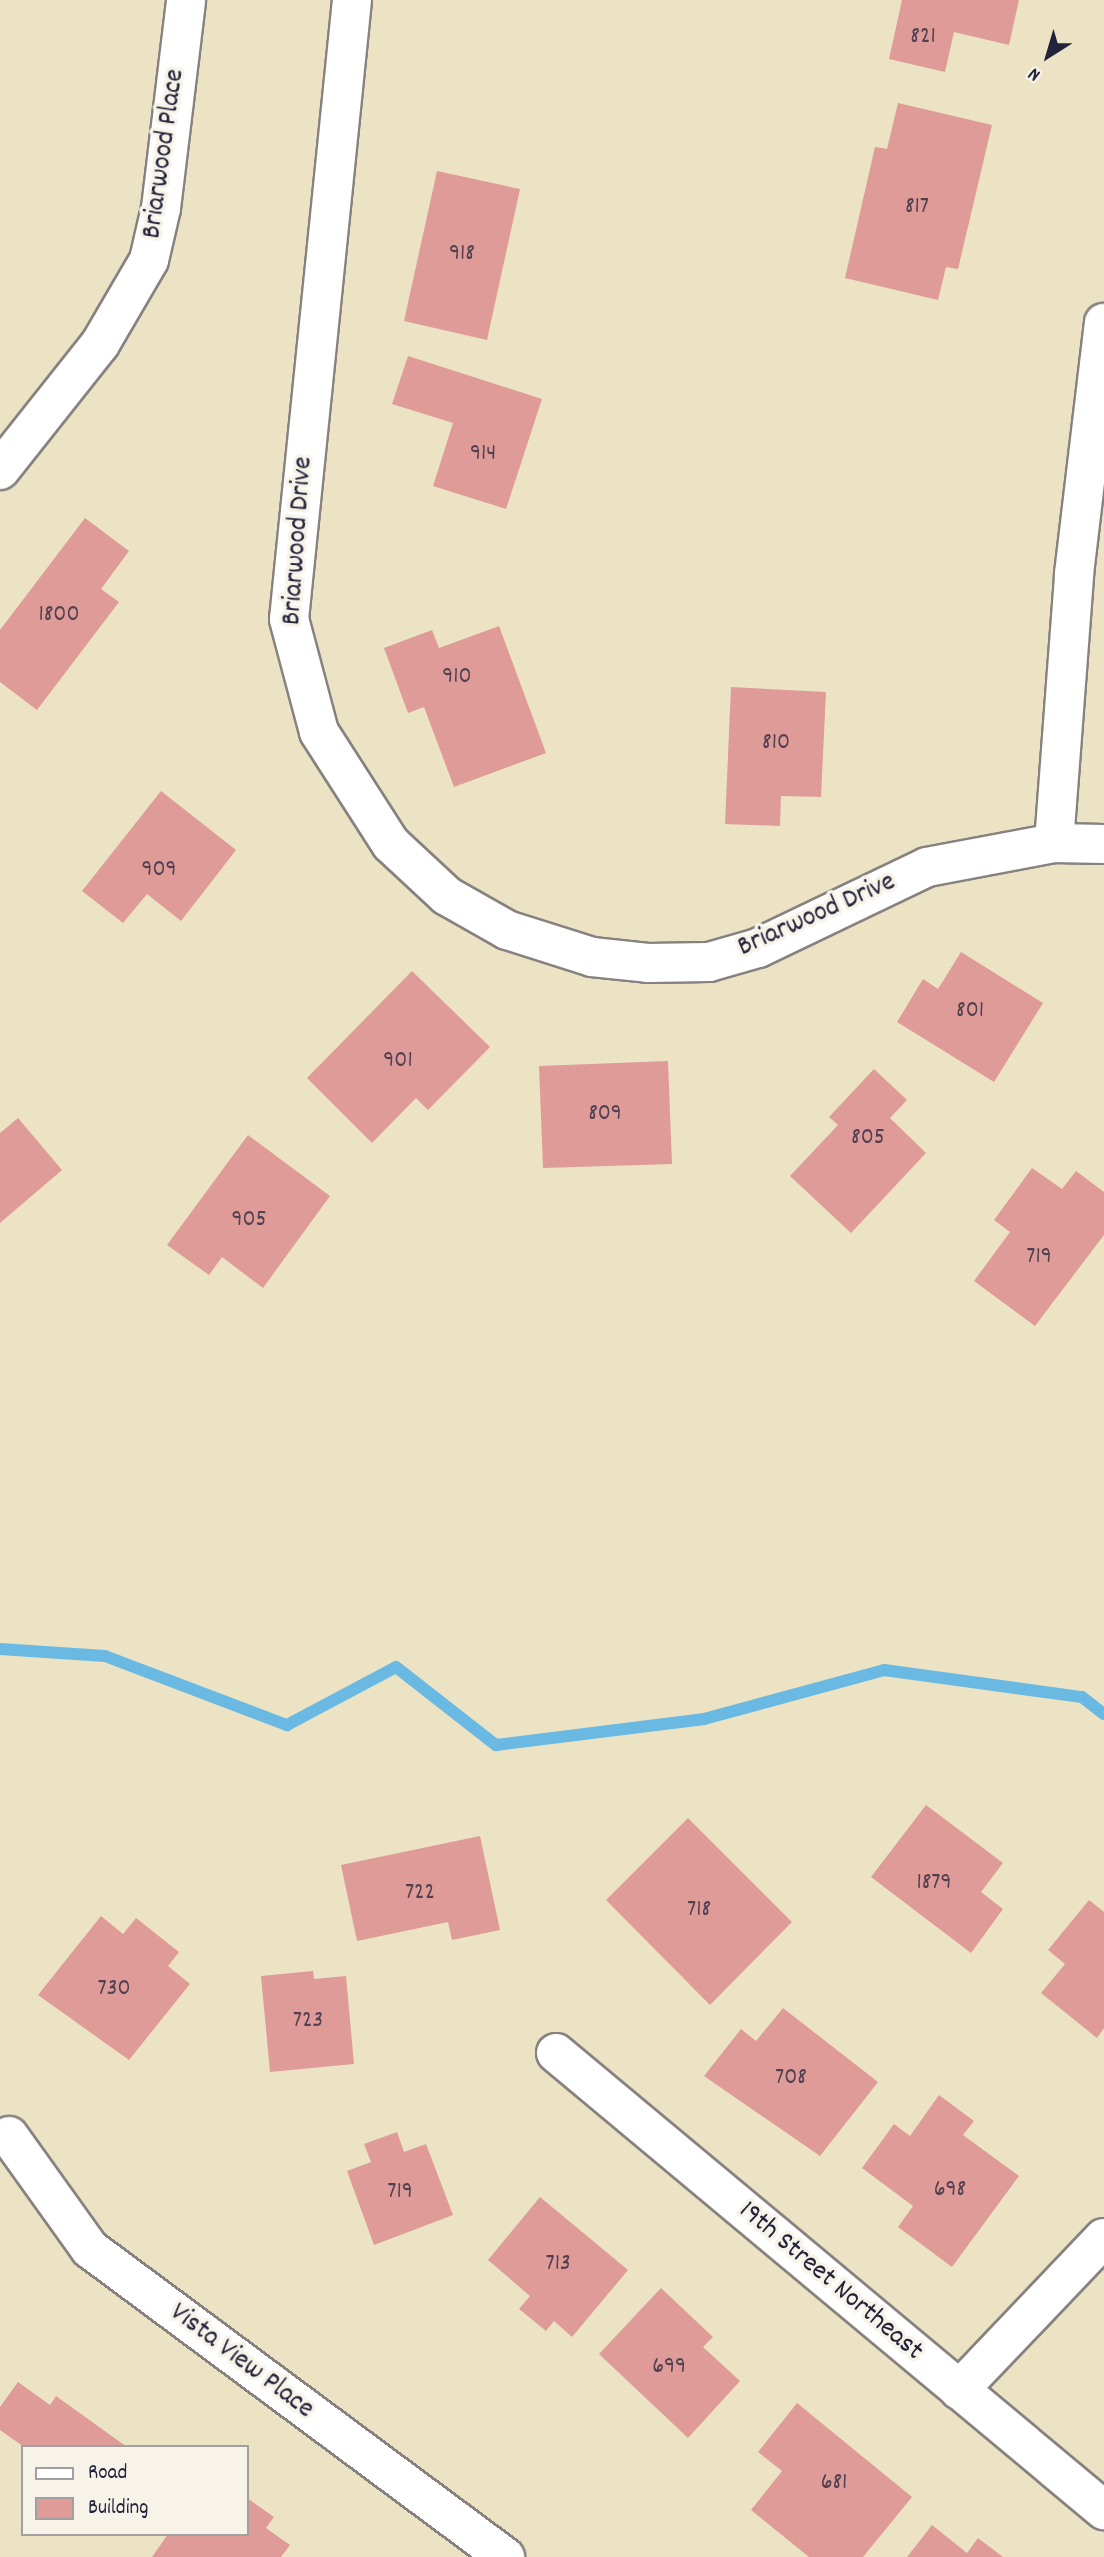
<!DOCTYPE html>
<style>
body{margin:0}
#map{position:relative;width:1104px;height:2557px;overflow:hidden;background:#ece3c5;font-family:Dekko,sans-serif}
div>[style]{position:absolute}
.stream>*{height:12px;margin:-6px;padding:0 6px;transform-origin:6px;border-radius:6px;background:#69b9e3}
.building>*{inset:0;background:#df9b97}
.roads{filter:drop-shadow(2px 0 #878280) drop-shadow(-2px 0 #878280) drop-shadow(0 2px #878280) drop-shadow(0 -2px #878280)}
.minor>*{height:38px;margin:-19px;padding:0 19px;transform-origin:19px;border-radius:19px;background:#fff}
span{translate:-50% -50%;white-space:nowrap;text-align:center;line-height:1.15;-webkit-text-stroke:7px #f7f3e8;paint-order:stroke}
.number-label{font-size:24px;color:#514052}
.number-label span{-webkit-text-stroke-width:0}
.street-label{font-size:28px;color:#22223b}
.legend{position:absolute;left:21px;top:2445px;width:228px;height:91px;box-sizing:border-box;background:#f7f3e8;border:2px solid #a29fa3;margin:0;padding:9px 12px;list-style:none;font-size:21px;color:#22223b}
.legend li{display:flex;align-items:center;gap:14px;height:35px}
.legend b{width:35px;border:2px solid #a29fa3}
.north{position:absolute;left:1013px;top:21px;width:70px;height:70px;-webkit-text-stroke:5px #f7f3e8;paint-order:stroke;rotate:217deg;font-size:19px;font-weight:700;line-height:28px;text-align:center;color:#22223b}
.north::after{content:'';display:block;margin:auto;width:24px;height:32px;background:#22223b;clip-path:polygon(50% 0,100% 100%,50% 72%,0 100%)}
</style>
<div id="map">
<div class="stream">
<div style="left:0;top:1649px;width:105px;rotate:3.8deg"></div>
<div style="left:105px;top:1656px;width:195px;rotate:20.8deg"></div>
<div style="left:287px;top:1725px;width:123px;rotate:-28deg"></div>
<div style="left:396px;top:1667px;width:127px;rotate:38deg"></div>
<div style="left:496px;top:1745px;width:210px;rotate:-7.1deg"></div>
<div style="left:704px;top:1719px;width:187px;rotate:-15.2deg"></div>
<div style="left:884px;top:1670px;width:200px;rotate:7.8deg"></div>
<div style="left:1082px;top:1697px;width:28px;rotate:38deg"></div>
</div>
<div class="building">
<div style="clip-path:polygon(902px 0,1019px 0,1009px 45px,954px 32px,945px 72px,889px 59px)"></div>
<div style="clip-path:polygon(898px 103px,992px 125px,958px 269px,946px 267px,938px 300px,845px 278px,875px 147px,887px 149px)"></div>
<div style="clip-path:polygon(437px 171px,520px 189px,487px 340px,404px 321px)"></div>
<div style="clip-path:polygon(408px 356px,542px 399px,506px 509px,433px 486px,453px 423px,392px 404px)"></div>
<div style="clip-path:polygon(85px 518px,129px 551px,101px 589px,119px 602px,37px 710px,0 682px,0 630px)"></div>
<div style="clip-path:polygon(499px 626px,546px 753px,454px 787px,424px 707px,408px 713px,384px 648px,432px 630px,439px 648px)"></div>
<div style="clip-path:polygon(731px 687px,826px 692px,821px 797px,781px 796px,780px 826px,725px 824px)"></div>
<div style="clip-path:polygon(161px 791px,236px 850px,181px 921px,147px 894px,123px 923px,82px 891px)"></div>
<div style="clip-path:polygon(961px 952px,1043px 1003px,994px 1082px,897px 1022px,923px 979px,938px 989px)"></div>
<div style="clip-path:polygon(412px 971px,490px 1047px,428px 1110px,416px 1098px,372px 1143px,307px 1078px)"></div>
<div style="clip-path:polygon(668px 1061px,672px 1164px,543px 1168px,539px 1066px)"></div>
<div style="clip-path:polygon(874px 1069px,907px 1100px,890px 1118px,926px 1153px,851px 1233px,790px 1176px,838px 1125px,829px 1117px)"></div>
<div style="clip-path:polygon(18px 1118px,62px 1170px,0 1223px,0 1133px)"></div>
<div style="clip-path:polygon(248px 1135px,330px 1196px,263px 1288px,222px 1257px,209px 1275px,167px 1245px)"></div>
<div style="clip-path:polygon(1032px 1168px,1062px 1189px,1076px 1171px,1104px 1192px,1104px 1235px,1035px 1326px,974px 1281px,1010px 1232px,994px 1220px)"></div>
<div style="clip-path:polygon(926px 1805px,1003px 1863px,981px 1892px,1003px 1909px,971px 1953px,871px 1877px)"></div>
<div style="clip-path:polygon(688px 1818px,792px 1922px,710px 2005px,606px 1900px)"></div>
<div style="clip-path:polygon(480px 1836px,500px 1930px,452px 1940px,448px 1922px,357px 1941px,341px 1865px)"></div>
<div style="clip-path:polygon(1089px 1900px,1104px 1912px,1104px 2028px,1097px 2038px,1041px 1993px,1065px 1964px,1048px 1950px)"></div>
<div style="clip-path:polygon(101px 1916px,123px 1934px,136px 1918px,179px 1952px,168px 1966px,190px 1984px,129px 2060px,38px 1995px)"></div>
<div style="clip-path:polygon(313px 1971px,314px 1979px,346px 1976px,354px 2064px,270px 2072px,261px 1976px)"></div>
<div style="clip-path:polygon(783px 2008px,878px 2082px,820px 2156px,704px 2076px,741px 2029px,756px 2041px)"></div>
<div style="clip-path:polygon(939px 2095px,974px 2121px,963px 2135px,1019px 2176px,952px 2267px,898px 2227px,913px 2206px,862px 2168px,894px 2124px,910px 2136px)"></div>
<div style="clip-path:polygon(397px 2132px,404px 2152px,426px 2144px,453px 2215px,374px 2245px,347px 2171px,371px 2162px,364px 2144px)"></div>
<div style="clip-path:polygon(540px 2197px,628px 2270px,572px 2337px,554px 2321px,546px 2331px,519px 2309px,530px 2296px,488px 2260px)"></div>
<div style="clip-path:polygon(661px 2288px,713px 2337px,703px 2347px,740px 2381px,688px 2438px,599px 2354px)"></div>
<div style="clip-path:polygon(18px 2382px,50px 2405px,56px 2396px,127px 2447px,24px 2447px,0 2430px,0 2407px)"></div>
<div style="clip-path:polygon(797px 2403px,912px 2497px,863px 2557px,809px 2557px,751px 2510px,782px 2471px,758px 2452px)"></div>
<div style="clip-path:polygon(247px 2498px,274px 2517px,266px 2528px,290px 2545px,281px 2557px,152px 2557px,168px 2534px,247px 2534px)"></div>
<div style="clip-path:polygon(932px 2525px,967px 2553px,978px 2538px,1003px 2557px,907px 2557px)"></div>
</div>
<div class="roads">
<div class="minor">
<div style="left:352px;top:0;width:622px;rotate:95.81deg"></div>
<div style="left:289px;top:619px;width:117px;rotate:75.1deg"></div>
<div style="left:319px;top:732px;width:133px;rotate:57.3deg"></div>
<div style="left:391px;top:844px;width:76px;rotate:42.9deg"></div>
<div style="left:447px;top:896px;width:69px;rotate:29.5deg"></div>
<div style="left:507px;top:930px;width:89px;rotate:17.6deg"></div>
<div style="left:592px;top:957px;width:56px;rotate:6.1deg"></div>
<div style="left:648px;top:963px;width:61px;rotate:-0.9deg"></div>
<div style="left:709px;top:962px;width:51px;rotate:-15.9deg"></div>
<div style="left:758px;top:948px;width:187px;rotate:-25.6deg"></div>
<div style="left:927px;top:867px;width:129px;rotate:-10.7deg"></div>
<div style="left:1054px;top:843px;width:50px;rotate:1.1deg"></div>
<div style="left:0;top:470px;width:161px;rotate:-51.6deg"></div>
<div style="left:100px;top:344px;width:97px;rotate:-59.7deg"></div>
<div style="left:149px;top:260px;width:53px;rotate:-77deg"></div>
<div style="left:161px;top:208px;width:209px;rotate:-83.1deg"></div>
<div style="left:1054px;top:843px;width:270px;rotate:-85.7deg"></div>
<div style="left:1074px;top:574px;width:253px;rotate:-83.2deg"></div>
<div style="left:556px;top:2053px;width:714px;rotate:39.83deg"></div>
<div style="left:9px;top:2136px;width:139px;rotate:54.4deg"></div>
<div style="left:90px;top:2249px;width:517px;rotate:36.58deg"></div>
<div style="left:959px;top:2390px;width:210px;rotate:-46.4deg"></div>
</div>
</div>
<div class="number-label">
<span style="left:923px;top:38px">821</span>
<span style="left:917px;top:208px">817</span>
<span style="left:462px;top:255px">918</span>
<span style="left:483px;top:455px">914</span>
<span style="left:59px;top:616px">1800</span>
<span style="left:457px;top:678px">910</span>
<span style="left:776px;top:744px">810</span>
<span style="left:159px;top:871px">909</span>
<span style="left:970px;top:1012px">801</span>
<span style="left:398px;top:1062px">901</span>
<span style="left:605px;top:1115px">809</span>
<span style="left:868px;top:1139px">805</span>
<span style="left:249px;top:1221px">905</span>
<span style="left:1039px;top:1258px">719</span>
<span style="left:934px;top:1884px">1879</span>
<span style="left:420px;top:1894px">722</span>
<span style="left:699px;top:1911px">718</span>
<span style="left:114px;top:1990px">730</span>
<span style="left:308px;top:2022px">723</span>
<span style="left:791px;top:2079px">708</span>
<span style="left:950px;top:2191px">698</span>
<span style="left:400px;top:2193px">719</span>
<span style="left:558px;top:2265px">713</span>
<span style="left:669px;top:2368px">699</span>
<span style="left:834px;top:2484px">681</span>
</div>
<div class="street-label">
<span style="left:165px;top:154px;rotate:-82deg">Briarwood Place</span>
<span style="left:299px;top:541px;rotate:-86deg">Briarwood Drive</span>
<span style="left:817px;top:916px;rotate:-24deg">Briarwood Drive</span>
<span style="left:830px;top:2282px;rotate:40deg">19th Street Northeast</span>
<span style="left:241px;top:2362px;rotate:37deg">Vista View Place</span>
</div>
<ul class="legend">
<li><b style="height:9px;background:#fff"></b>Road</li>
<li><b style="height:19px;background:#df9b97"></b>Building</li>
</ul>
<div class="north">N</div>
</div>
